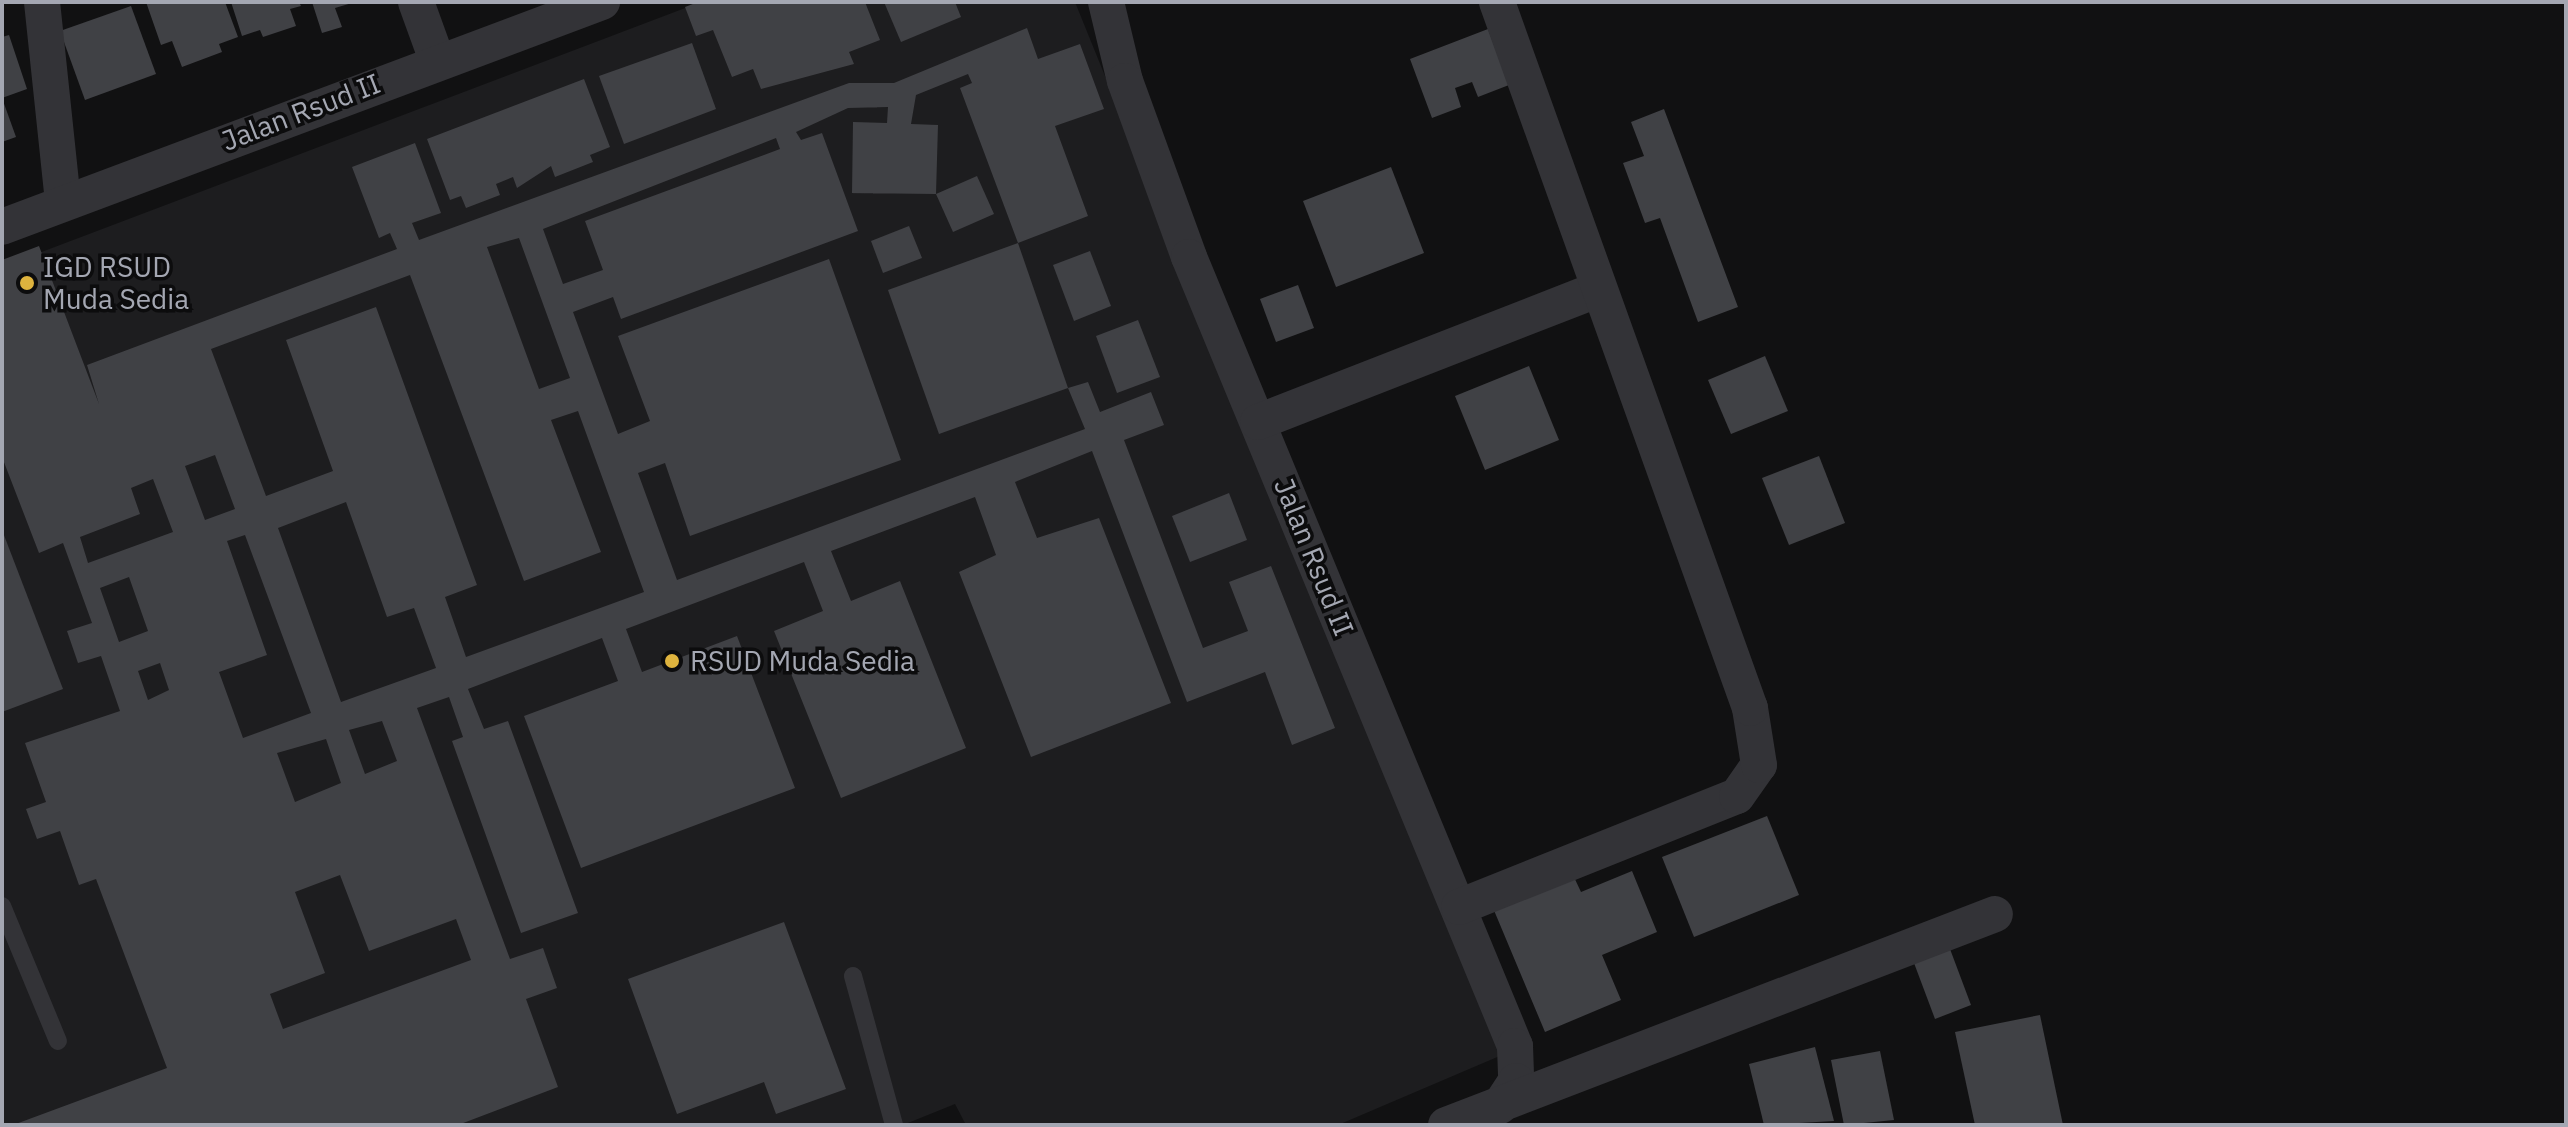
<!DOCTYPE html>
<style>
body{margin:0}
#map{position:relative;width:2568px;height:1127px;overflow:hidden;background:#111112;font-family:"IBM Plex Sans",sans-serif}
div>[style]{position:absolute}
.built>*{inset:0;background:#1d1d1f}
.building>*{inset:0;background:#404145}
.service>*{height:18px;margin:-9px;padding:0 9px;transform-origin:9px;border-radius:9px;background:#333337}
.minor>*{height:36px;margin:-18px;padding:0 18px;transform-origin:18px;border-radius:18px;background:#333337}
.dots>*{width:22px;height:22px;translate:-50% -50%;box-sizing:border-box;border:4px solid #0c0c0d;border-radius:50%}
span{translate:-50% -50%;white-space:nowrap;text-align:center;line-height:1.15;-webkit-text-stroke:7px #0c0c0d;paint-order:stroke}
.street-label{font-size:28px;color:#a4a7b2}
.poi-label{font-size:28px;color:#a4a7b2}
.left{translate:0 -50%;text-align:left}
.frame{position:absolute;inset:0;border:4px solid #a4a7b2;pointer-events:none}
</style>
<div id="map">
<div class="built">
<div style="clip-path:polygon(701px 2px,1075px 2px,1502px 1055px,1338px 1125px,966px 1125px,955px 1104px,903px 1125px,2px 1125px,2px 267px)"></div>
</div>
<div class="building">
<div style="clip-path:polygon(146px 2px,225px 2px,238px 37px,219px 44px,222px 52px,182px 67px,172px 41px,161px 45px)"></div>
<div style="clip-path:polygon(231px 2px,299px 2px,301px 6px,290px 9px,296px 26px,263px 37px,260px 30px,242px 36px)"></div>
<div style="clip-path:polygon(312px 2px,352px 2px,352px 3px,335px 8px,342px 27px,322px 33px)"></div>
<div style="clip-path:polygon(698px 2px,865px 2px,880px 40px,849px 52px,854px 64px,761px 89px,753px 69px,732px 77px,713px 30px,696px 36px,685px 7px)"></div>
<div style="clip-path:polygon(884px 2px,955px 2px,961px 17px,901px 42px)"></div>
<div style="clip-path:polygon(131px 6px,156px 74px,85px 100px,60px 31px)"></div>
<div style="clip-path:polygon(evenodd,1027px 28px,1038px 59px,1080px 44px,1104px 109px,1055px 126px,1088px 216px,1018px 243px,960px 88px,972px 83px,968px 74px,916px 95px,911px 124px,938px 125px,936px 194px,852px 193px,853px 122px,887px 123px,888px 107px,848px 108px,796px 132px,801px 140px,822px 133px,858px 231px,621px 319px,613px 297px,573px 312px,618px 434px,650px 421px,618px 336px,829px 259px,901px 460px,690px 536px,665px 463px,638px 473px,677px 580px,1085px 429px,1068px 388px,1088px 382px,1100px 412px,1151px 392px,1164px 425px,1124px 440px,1203px 648px,1248px 631px,1229px 582px,1271px 566px,1335px 728px,1292px 745px,1265px 672px,1187px 702px,1092px 451px,1015px 482px,1037px 538px,1099px 518px,1171px 703px,1031px 757px,959px 572px,996px 555px,975px 497px,831px 551px,851px 601px,900px 581px,966px 748px,841px 798px,774px 631px,823px 611px,804px 562px,626px 629px,642px 672px,737px 636px,795px 788px,581px 868px,524px 716px,618px 681px,602px 638px,468px 689px,484px 729px,508px 721px,578px 913px,521px 933px,452px 741px,463px 737px,449px 697px,417px 708px,510px 959px,543px 948px,557px 988px,526px 999px,558px 1087px,458px 1125px,13px 1125px,167px 1068px,96px 879px,79px 885px,60px 831px,37px 839px,26px 809px,46px 802px,25px 743px,120px 711px,101px 656px,78px 663px,67px 631px,92px 623px,63px 543px,39px 553px,2px 457px,2px 260px,39px 246px,99px 404px,87px 365px,397px 249px,390px 233px,379px 238px,352px 167px,415px 143px,441px 213px,412px 223px,419px 240px,849px 83px,894px 83px,1027px 28px,776px 138px,780px 149px,585px 221px,603px 270px,563px 284px,543px 229px,776px 138px,1027px 28px,519px 238px,570px 378px,539px 389px,487px 247px,519px 238px,1027px 28px,410px 275px,524px 581px,601px 552px,551px 420px,578px 411px,644px 592px,466px 657px,445px 597px,477px 585px,376px 307px,286px 340px,333px 471px,266px 496px,211px 349px,410px 275px,1027px 28px,215px 455px,235px 509px,205px 520px,185px 466px,215px 455px,1027px 28px,153px 479px,173px 532px,88px 563px,80px 537px,140px 514px,131px 488px,153px 479px,1027px 28px,346px 502px,387px 617px,414px 608px,436px 668px,341px 702px,278px 528px,346px 502px,1027px 28px,245px 535px,311px 713px,243px 738px,219px 672px,267px 655px,227px 541px,245px 535px,1027px 28px,129px 577px,148px 631px,119px 642px,100px 588px,129px 577px,1027px 28px,160px 663px,169px 690px,148px 700px,138px 671px,160px 663px,1027px 28px,382px 721px,397px 761px,365px 774px,349px 730px,382px 721px,1027px 28px,326px 739px,341px 783px,295px 802px,277px 753px,326px 739px,1027px 28px,340px 875px,369px 951px,456px 919px,471px 960px,283px 1029px,270px 994px,325px 973px,295px 892px,340px 875px)"></div>
<div style="clip-path:polygon(1488px 29px,1509px 85px,1478px 97px,1472px 82px,1455px 88px,1461px 107px,1432px 118px,1410px 59px)"></div>
<div style="clip-path:polygon(9px 35px,27px 89px,2px 98px,2px 37px)"></div>
<div style="clip-path:polygon(692px 43px,716px 109px,624px 144px,599px 76px)"></div>
<div style="clip-path:polygon(584px 79px,610px 147px,590px 155px,593px 162px,555px 177px,551px 166px,517px 188px,513px 177px,496px 184px,500px 195px,466px 208px,461px 196px,450px 200px,427px 139px)"></div>
<div style="clip-path:polygon(2px 98px,16px 137px,2px 142px)"></div>
<div style="clip-path:polygon(1664px 109px,1738px 307px,1698px 322px,1660px 218px,1645px 223px,1623px 163px,1644px 156px,1631px 122px)"></div>
<div style="clip-path:polygon(1391px 167px,1424px 253px,1336px 287px,1303px 201px)"></div>
<div style="clip-path:polygon(977px 176px,994px 214px,953px 232px,936px 194px)"></div>
<div style="clip-path:polygon(909px 226px,922px 258px,883px 273px,871px 241px)"></div>
<div style="clip-path:polygon(1018px 243px,1068px 388px,939px 434px,888px 290px)"></div>
<div style="clip-path:polygon(1090px 251px,1111px 306px,1074px 321px,1053px 265px)"></div>
<div style="clip-path:polygon(1298px 285px,1314px 328px,1276px 342px,1260px 299px)"></div>
<div style="clip-path:polygon(1138px 320px,1160px 377px,1117px 393px,1096px 336px)"></div>
<div style="clip-path:polygon(1765px 356px,1788px 411px,1731px 434px,1708px 380px)"></div>
<div style="clip-path:polygon(1529px 366px,1559px 440px,1485px 470px,1455px 396px)"></div>
<div style="clip-path:polygon(1819px 456px,1845px 523px,1789px 545px,1762px 478px)"></div>
<div style="clip-path:polygon(1229px 493px,1247px 540px,1190px 562px,1172px 516px)"></div>
<div style="clip-path:polygon(2px 530px,63px 689px,2px 712px)"></div>
<div style="clip-path:polygon(1767px 816px,1799px 895px,1694px 937px,1662px 857px)"></div>
<div style="clip-path:polygon(1632px 871px,1657px 932px,1602px 955px,1621px 1000px,1545px 1032px,1493px 908px,1573px 875px,1581px 892px)"></div>
<div style="clip-path:polygon(784px 922px,846px 1089px,776px 1114px,764px 1082px,677px 1114px,628px 979px)"></div>
<div style="clip-path:polygon(1950px 949px,1971px 1005px,1935px 1019px,1914px 963px)"></div>
<div style="clip-path:polygon(2040px 1015px,2063px 1125px,1975px 1125px,1955px 1032px)"></div>
<div style="clip-path:polygon(1815px 1047px,1834px 1121px,1764px 1125px,1749px 1064px)"></div>
<div style="clip-path:polygon(1880px 1051px,1894px 1120px,1844px 1125px,1831px 1060px)"></div>
</div>
<div class="service">
<div style="left:2px;top:906px;width:146px;rotate:67.5deg"></div>
<div style="left:853px;top:976px;width:155px;rotate:74.6deg"></div>
</div>
<div class="minor">
<div style="left:42px;top:2px;width:202px;rotate:84deg"></div>
<div style="left:416px;top:2px;width:62px;rotate:70.1deg"></div>
<div style="left:1106px;top:2px;width:81px;rotate:76.5deg"></div>
<div style="left:1125px;top:81px;width:187px;rotate:70deg"></div>
<div style="left:1189px;top:257px;width:854px;rotate:67.55deg"></div>
<div style="left:1515px;top:1046px;width:35px;rotate:88deg"></div>
<div style="left:1516px;top:1081px;width:30px;rotate:123deg"></div>
<div style="left:2px;top:227px;width:641px;rotate:-20.56deg"></div>
<div style="left:1258px;top:422px;width:363px;rotate:-21.3deg"></div>
<div style="left:1459px;top:907px;width:299px;rotate:-21.8deg"></div>
<div style="left:1737px;top:796px;width:38px;rotate:-55deg"></div>
<div style="left:1759px;top:765px;width:58px;rotate:-99deg"></div>
<div style="left:1750px;top:708px;width:750px;rotate:-109.72deg"></div>
<div style="left:1446px;top:1125px;width:588px;rotate:-21.02deg"></div>
</div>
<div class="dots">
<div style="left:27px;top:283px;background:#deb33e"></div>
<div style="left:672px;top:661px;background:#deb33e"></div>
</div>
<div class="street-label">
<span style="left:301px;top:112px;rotate:-21deg">Jalan Rsud II</span>
<span style="left:1314px;top:557px;rotate:68deg">Jalan Rsud II</span>
</div>
<div class="poi-label">
<span class="left" style="left:43px;top:283px">IGD RSUD<br>Muda Sedia</span>
<span class="left" style="left:690px;top:661px">RSUD Muda Sedia</span>
</div>
<div class="frame"></div>
</div>
